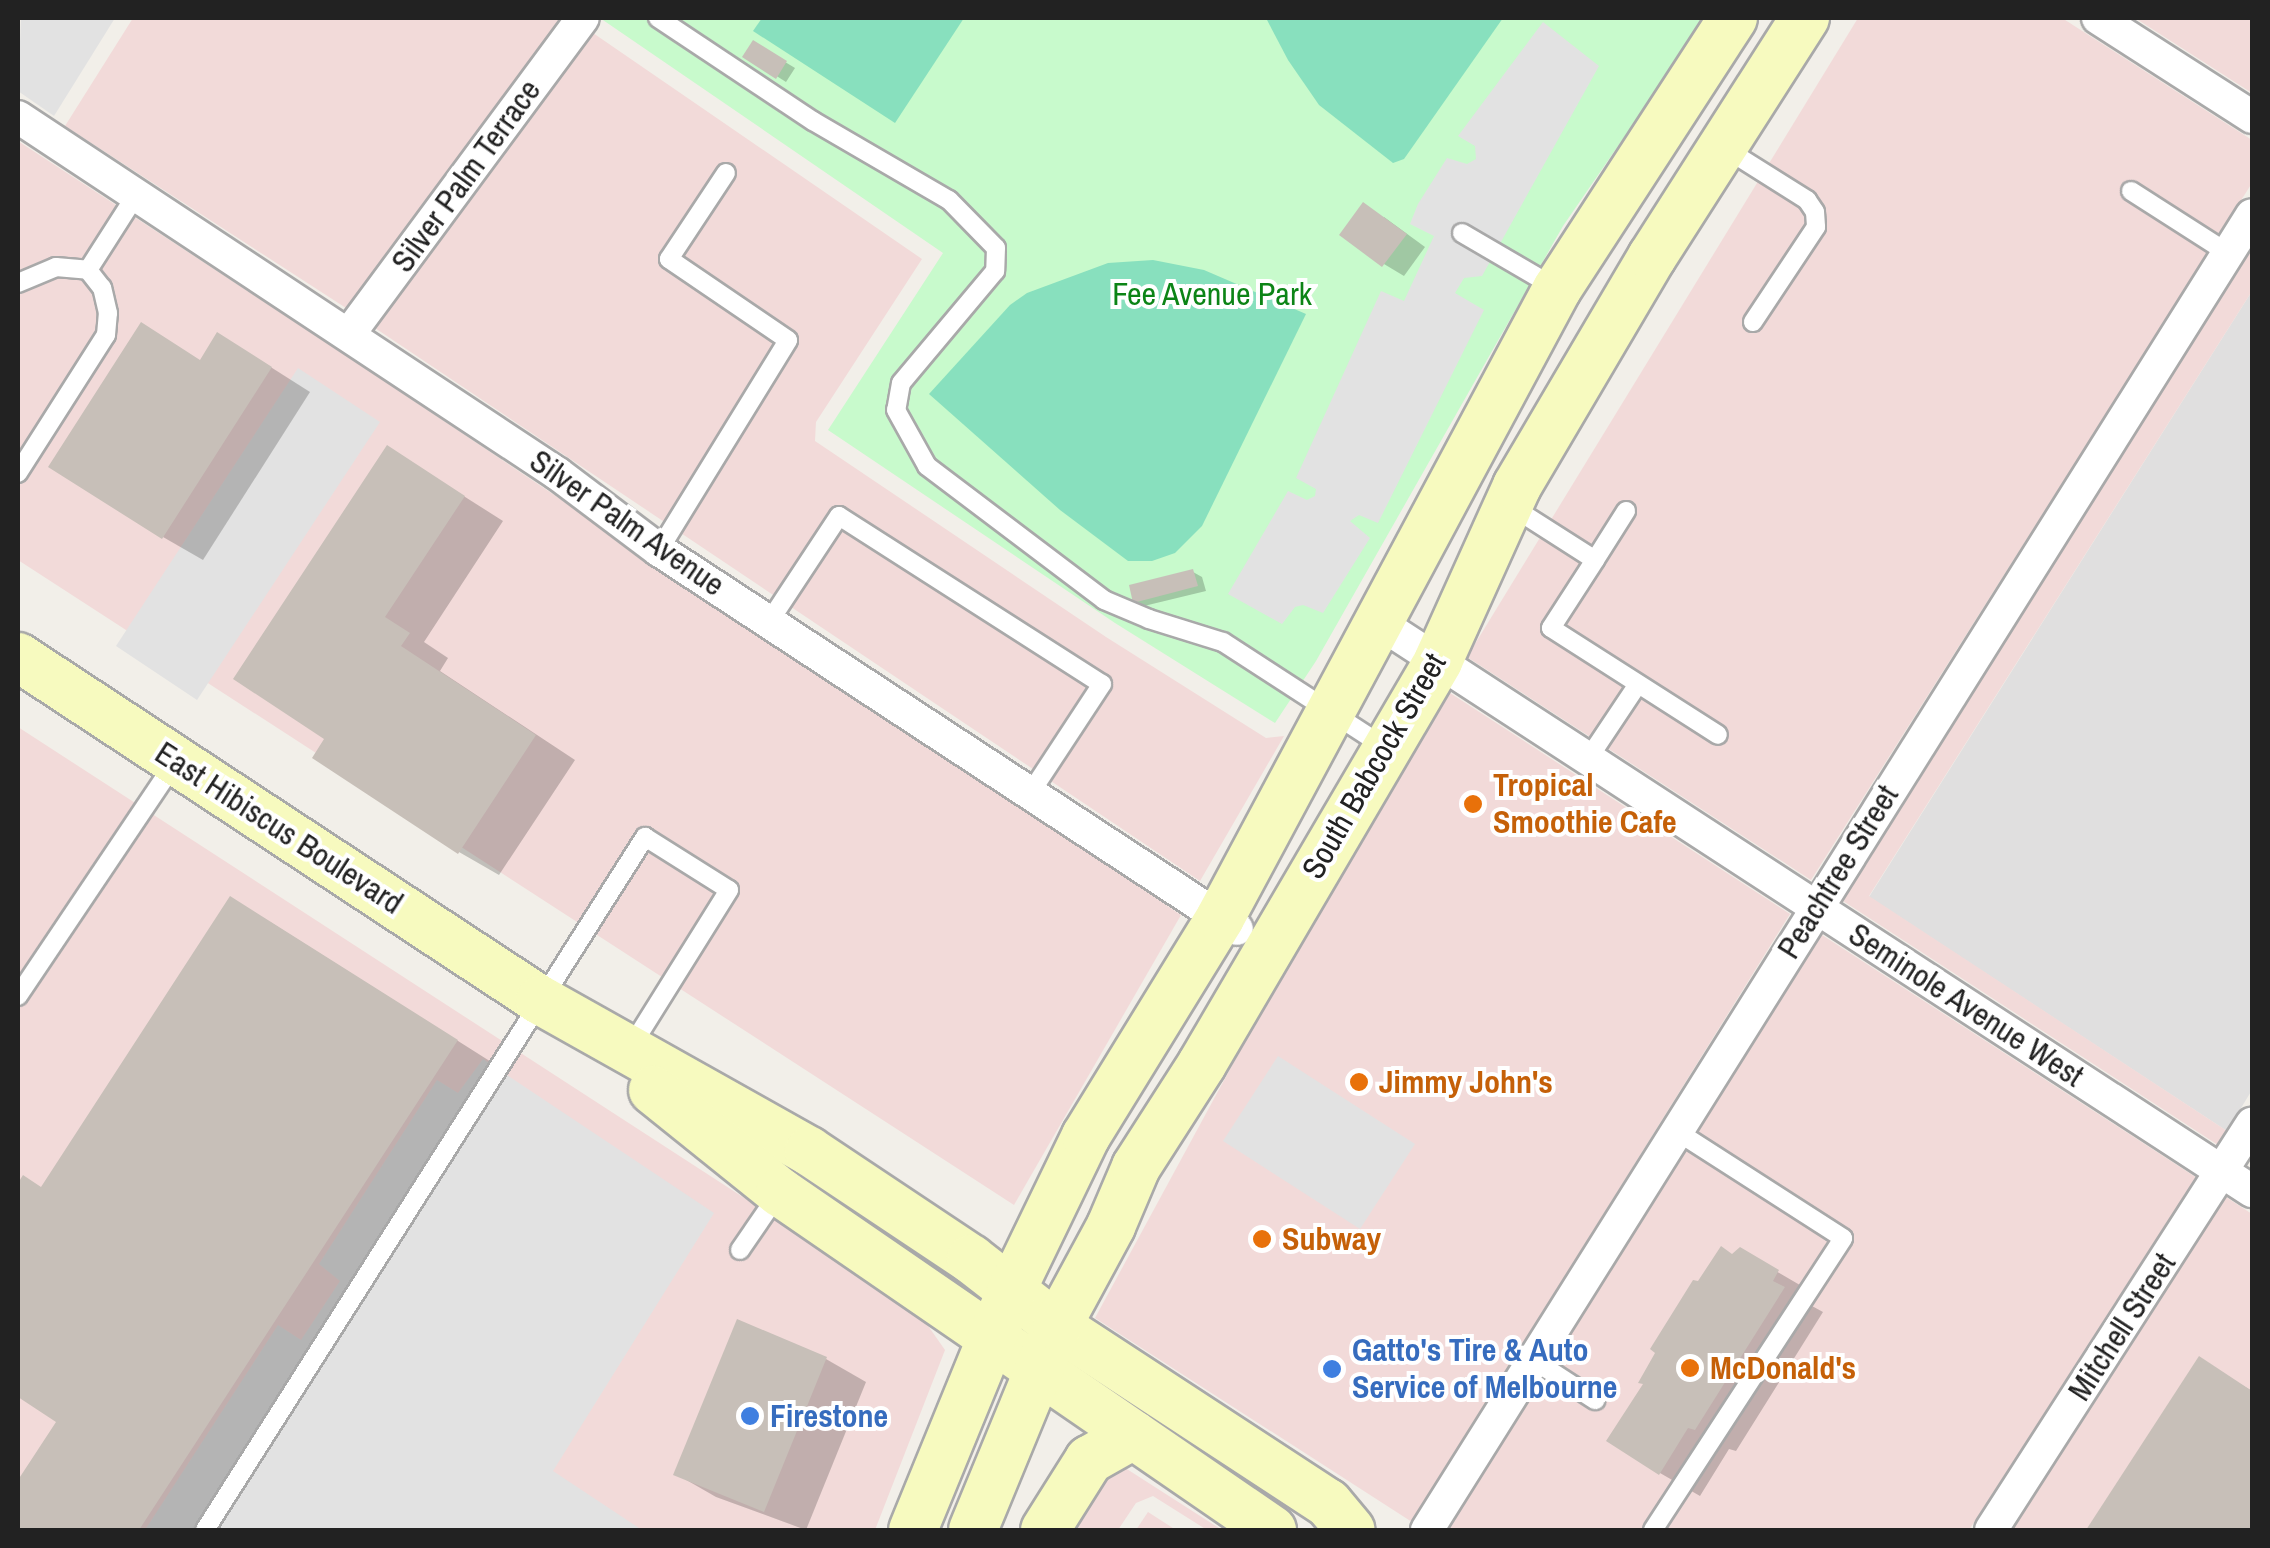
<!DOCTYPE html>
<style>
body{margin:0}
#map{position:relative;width:2270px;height:1548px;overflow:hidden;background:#f2efe9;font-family:"Archivo Narrow",sans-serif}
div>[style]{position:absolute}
.residential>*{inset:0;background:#e0dfdf}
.commercial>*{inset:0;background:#f2dad9}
.park>*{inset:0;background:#c8facc}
.pitch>*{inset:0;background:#88e0be}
.parking>*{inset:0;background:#e2e2e2}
.shadow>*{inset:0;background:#0003}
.building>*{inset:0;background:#c7bfb8}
.roads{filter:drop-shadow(2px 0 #a9a9a9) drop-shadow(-2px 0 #a9a9a9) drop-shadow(0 2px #a9a9a9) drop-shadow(0 -2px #a9a9a9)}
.lane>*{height:18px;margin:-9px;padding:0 9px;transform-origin:9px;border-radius:9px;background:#fff}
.street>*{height:32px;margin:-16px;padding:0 16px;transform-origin:16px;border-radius:16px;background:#fff}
.secondary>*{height:48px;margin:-24px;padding:0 24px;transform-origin:24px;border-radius:24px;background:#f7fabf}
.dots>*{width:28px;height:28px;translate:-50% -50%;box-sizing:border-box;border:5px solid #fff;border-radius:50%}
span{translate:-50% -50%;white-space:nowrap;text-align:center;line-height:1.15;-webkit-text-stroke:8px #fff;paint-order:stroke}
.street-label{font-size:32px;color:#222}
.park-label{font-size:32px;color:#0c8416}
.food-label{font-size:32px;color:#c56008;font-weight:700}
.left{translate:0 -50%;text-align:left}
.shop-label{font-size:32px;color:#366cbe;font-weight:700}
.frame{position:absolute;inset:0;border:20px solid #222;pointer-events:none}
</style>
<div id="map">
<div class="residential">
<div style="clip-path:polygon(2252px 291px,2252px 1090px,2227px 1131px,1869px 897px)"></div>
</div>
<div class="commercial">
<div style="clip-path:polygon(133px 18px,561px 18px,346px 308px,65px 126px)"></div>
<div style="clip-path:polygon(1858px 18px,2062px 18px,2252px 140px,2252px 183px,1811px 880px,1467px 657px)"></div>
<div style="clip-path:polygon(2135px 18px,2252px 18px,2252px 93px)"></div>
<div style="clip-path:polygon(593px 33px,922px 259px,816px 422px,815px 441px,1106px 637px,1266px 738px,1284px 736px,1200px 881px,375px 328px)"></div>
<div style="clip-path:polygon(18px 141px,338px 350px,1181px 915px,1014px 1205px,18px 560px)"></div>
<div style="clip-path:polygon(2252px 249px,2252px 291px,1869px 896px,2227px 1131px,2218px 1145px,1840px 899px)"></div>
<div style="clip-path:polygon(1447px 691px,1790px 914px,1412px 1522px,1095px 1318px,1349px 850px)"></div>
<div style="clip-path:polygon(18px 727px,917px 1310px,945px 1350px,875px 1530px,18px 1530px)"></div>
<div style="clip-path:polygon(1819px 933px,2197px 1178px,1969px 1530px,1448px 1530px)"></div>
<div style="clip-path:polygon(2226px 1197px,2252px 1214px,2252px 1530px,2011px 1530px)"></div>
<div style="clip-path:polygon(1119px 1464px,1222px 1530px,1207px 1530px,1153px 1496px,1136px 1503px,1118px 1530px,1066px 1530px,1101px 1474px)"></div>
<div style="clip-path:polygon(1148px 1512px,1176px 1530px,1136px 1530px)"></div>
</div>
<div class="park">
<div style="clip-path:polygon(600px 18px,1706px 18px,1563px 226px,1316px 661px,1275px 723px,1115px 623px,828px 430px,943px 253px)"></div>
</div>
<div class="pitch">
<div style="clip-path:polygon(762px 18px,964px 18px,895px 123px,753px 31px)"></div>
<div style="clip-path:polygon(1266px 18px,1503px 18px,1404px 159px,1393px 163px,1319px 105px,1288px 60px)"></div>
<div style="clip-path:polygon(1153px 260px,1204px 270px,1306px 314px,1202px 526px,1175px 553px,1152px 561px,1128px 561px,1060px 510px,929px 394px,1010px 305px,1027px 293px,1108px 263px)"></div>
</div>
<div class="parking">
<div style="clip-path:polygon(21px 18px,115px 18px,54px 116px,18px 91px)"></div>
<div style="clip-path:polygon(1543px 22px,1599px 66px,1482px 276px,1464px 278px,1455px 293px,1484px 310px,1378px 523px,1359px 515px,1350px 521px,1370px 538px,1323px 613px,1303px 605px,1295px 607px,1282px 624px,1228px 594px,1288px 491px,1307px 500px,1315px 496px,1316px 489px,1296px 478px,1381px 291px,1404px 301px,1434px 236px,1410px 224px,1418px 204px,1447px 158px,1467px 164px,1476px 159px,1475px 146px,1458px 136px)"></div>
<div style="clip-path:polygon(298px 368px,380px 422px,197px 700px,116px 646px)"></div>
<div style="clip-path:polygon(1278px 1056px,1415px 1144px,1360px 1229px,1223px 1141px)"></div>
<div style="clip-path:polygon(483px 1059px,714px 1213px,553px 1471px,642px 1530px,145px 1530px,278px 1325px,301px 1340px,340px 1281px,319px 1264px,437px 1080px,458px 1093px)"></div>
</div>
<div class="shadow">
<div style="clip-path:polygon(754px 43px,795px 68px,786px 82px,745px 56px)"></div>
<div style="clip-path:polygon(1384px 217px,1425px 247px,1404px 276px,1384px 264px)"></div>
<div style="clip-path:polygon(258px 359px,310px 392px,203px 560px,163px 537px,202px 361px)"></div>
<div style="clip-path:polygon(388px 448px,503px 521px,424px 642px,448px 658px,440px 671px,575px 760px,499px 875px,459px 852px,327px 738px)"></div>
<div style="clip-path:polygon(1193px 572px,1202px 577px,1206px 591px,1144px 606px,1135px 601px)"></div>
<div style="clip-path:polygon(270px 922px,496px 1065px,194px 1530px,18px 1530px,18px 1484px,59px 1422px,18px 1395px,18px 1225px,24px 1215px,18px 1211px,18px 1188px,24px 1178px,43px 1189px)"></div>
<div style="clip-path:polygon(1740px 1250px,1817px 1295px,1812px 1306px,1823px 1312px,1736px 1451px,1729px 1449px,1700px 1496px,1660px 1473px,1645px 1385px,1699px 1284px)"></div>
<div style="clip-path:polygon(826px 1359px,866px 1382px,806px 1530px,716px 1497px,676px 1474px)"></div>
<div style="clip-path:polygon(2200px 1360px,2252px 1391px,2252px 1530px,2089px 1530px)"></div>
</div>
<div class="building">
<div style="clip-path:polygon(753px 40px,787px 61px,776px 79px,742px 57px)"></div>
<div style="clip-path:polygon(1363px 202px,1407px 234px,1382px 267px,1339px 235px)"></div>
<div style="clip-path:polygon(141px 322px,200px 360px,217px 332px,272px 367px,162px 539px,48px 467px)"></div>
<div style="clip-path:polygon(387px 445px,465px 496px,385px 617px,410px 633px,401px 646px,536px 735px,458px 854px,312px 758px,324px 739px,233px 679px)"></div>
<div style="clip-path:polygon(1193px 569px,1198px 586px,1133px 603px,1129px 585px)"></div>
<div style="clip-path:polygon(230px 896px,458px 1040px,139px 1530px,18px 1530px,18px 1480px,56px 1422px,18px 1397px,18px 1183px,23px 1175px,41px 1187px)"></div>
<div style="clip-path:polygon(1721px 1246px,1732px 1254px,1740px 1247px,1779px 1270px,1773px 1281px,1785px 1287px,1695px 1430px,1688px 1428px,1659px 1475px,1606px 1441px,1643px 1384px,1638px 1383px,1655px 1353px,1650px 1349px,1693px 1280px,1698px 1281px)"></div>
<div style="clip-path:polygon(737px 1319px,827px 1357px,764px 1512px,673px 1475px)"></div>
<div style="clip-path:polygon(2199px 1356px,2252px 1391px,2252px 1530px,2086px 1530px)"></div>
</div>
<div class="roads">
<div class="lane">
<div style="left:658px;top:18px;width:186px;rotate:33.6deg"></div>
<div style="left:813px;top:121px;width:157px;rotate:30.2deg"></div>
<div style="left:949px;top:200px;width:67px;rotate:45.6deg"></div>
<div style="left:996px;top:248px;width:23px;rotate:92deg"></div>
<div style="left:995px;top:271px;width:146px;rotate:130deg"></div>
<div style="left:901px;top:383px;width:27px;rotate:100deg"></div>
<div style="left:896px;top:410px;width:64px;rotate:61deg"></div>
<div style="left:927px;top:466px;width:222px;rotate:37.1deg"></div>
<div style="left:1104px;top:600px;width:49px;rotate:22.9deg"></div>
<div style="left:1149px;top:619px;width:77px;rotate:17.3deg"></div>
<div style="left:1223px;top:642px;width:194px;rotate:33deg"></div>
<div style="left:1726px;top:149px;width:96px;rotate:32.2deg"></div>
<div style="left:1807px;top:200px;width:14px;rotate:56deg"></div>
<div style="left:1815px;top:212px;width:15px;rotate:86deg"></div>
<div style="left:1816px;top:227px;width:114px;rotate:123.6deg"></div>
<div style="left:2131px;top:191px;width:115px;rotate:32.6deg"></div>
<div style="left:1462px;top:233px;width:109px;rotate:30.3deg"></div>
<div style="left:18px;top:283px;width:41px;rotate:-22.8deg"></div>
<div style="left:56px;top:267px;width:32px;rotate:5deg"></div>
<div style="left:88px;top:270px;width:89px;rotate:-57.4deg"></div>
<div style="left:18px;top:473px;width:164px;rotate:-57.5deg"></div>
<div style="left:106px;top:335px;width:22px;rotate:-85deg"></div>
<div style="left:108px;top:313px;width:26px;rotate:-103deg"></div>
<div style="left:102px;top:288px;width:23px;rotate:-128deg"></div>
<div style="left:1509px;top:505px;width:102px;rotate:32.6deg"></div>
<div style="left:1595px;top:560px;width:81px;rotate:122.9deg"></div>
<div style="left:1551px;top:628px;width:198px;rotate:32.6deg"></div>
<div style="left:659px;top:550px;width:246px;rotate:-58.4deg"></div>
<div style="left:788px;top:340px;width:144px;rotate:-145.8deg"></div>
<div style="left:669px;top:259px;width:103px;rotate:-56.5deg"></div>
<div style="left:1595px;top:560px;width:58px;rotate:-57.7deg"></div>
<div style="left:769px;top:622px;width:127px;rotate:-56.6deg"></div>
<div style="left:839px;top:516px;width:312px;rotate:32.6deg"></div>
<div style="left:1102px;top:684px;width:129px;rotate:123.3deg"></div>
<div style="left:1588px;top:759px;width:90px;rotate:-56.3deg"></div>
<div style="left:18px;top:996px;width:283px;rotate:-56.1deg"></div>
<div style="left:740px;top:1250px;width:69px;rotate:-55.6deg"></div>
<div style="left:1535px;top:1361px;width:72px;rotate:33deg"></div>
<div style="left:205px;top:1530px;width:821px;rotate:-57.59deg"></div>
<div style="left:645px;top:837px;width:99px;rotate:32.2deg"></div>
<div style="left:729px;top:890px;width:189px;rotate:122deg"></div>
<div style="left:1653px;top:1530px;width:348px;rotate:-56.9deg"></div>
<div style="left:1843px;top:1238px;width:196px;rotate:-147.3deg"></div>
</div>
<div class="street">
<div style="left:2098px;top:18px;width:183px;rotate:32.7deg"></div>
<div style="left:18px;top:117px;width:647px;rotate:33.47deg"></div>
<div style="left:558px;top:474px;width:126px;rotate:37deg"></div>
<div style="left:659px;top:550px;width:691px;rotate:33.25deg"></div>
<div style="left:349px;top:334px;width:393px;rotate:-53.5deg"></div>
<div style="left:1378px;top:622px;width:1043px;rotate:33.07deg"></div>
<div style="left:1427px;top:1530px;width:1552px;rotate:-57.9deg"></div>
<div style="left:1991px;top:1530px;width:483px;rotate:-57.3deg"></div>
</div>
<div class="secondary">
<div style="left:18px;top:657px;width:625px;rotate:33.31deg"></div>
<div style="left:540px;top:1000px;width:308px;rotate:29.3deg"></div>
<div style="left:809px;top:1151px;width:195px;rotate:33.7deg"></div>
<div style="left:971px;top:1259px;width:109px;rotate:37.9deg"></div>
<div style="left:1057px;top:1326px;width:324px;rotate:33.2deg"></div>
<div style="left:1328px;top:1503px;width:35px;rotate:50deg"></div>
<div style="left:653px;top:1090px;width:163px;rotate:38.8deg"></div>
<div style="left:780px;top:1192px;width:597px;rotate:34.49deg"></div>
<div style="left:913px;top:1530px;width:258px;rotate:-67.7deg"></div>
<div style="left:1011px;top:1291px;width:172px;rotate:-64.2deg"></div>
<div style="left:1086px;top:1136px;width:256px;rotate:-58.4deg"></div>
<div style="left:1220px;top:918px;width:714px;rotate:-61.82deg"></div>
<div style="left:1557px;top:289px;width:323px;rotate:-57deg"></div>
<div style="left:973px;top:1530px;width:221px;rotate:-67.6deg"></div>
<div style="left:1057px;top:1326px;width:114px;rotate:-61.6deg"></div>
<div style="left:1111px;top:1226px;width:64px;rotate:-67deg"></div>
<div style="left:1136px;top:1167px;width:122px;rotate:-57.3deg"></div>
<div style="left:1202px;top:1064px;width:467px;rotate:-59.6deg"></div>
<div style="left:1438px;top:661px;width:192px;rotate:-65.7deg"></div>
<div style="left:1517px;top:486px;width:266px;rotate:-59.5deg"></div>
<div style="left:1652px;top:257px;width:284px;rotate:-57.4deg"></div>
<div style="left:1045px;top:1530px;width:83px;rotate:-57.8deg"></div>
<div style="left:1089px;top:1460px;width:51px;rotate:-29.6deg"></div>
</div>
</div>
<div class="dots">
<div style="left:1473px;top:804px;background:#e8710a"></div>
<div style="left:1359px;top:1082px;background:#e8710a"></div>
<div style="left:1262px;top:1239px;background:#e8710a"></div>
<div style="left:1690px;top:1368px;background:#e8710a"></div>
<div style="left:1332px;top:1369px;background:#3f7fe0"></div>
<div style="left:750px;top:1416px;background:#3f7fe0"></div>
</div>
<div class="street-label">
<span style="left:466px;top:176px;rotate:-54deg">Silver Palm Terrace</span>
<span style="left:627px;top:523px;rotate:35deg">Silver Palm Avenue</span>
<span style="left:1374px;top:766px;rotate:-60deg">South Babcock Street</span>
<span style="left:279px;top:828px;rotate:33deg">East Hibiscus Boulevard</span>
<span style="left:1838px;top:872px;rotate:-58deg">Peachtree Street</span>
<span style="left:1966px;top:1005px;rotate:33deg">Seminole Avenue West</span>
<span style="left:2122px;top:1327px;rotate:-57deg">Mitchell Street</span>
</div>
<div class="park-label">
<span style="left:1212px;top:294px">Fee Avenue Park</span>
</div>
<div class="food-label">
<span class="left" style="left:1493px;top:804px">Tropical<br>Smoothie Cafe</span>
<span class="left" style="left:1379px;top:1082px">Jimmy John's</span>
<span class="left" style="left:1282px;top:1239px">Subway</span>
<span class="left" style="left:1710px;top:1368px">McDonald's</span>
</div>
<div class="shop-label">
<span class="left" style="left:1352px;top:1369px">Gatto's Tire &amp; Auto<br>Service of Melbourne</span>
<span class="left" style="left:770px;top:1416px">Firestone</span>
</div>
<div class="frame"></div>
</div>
